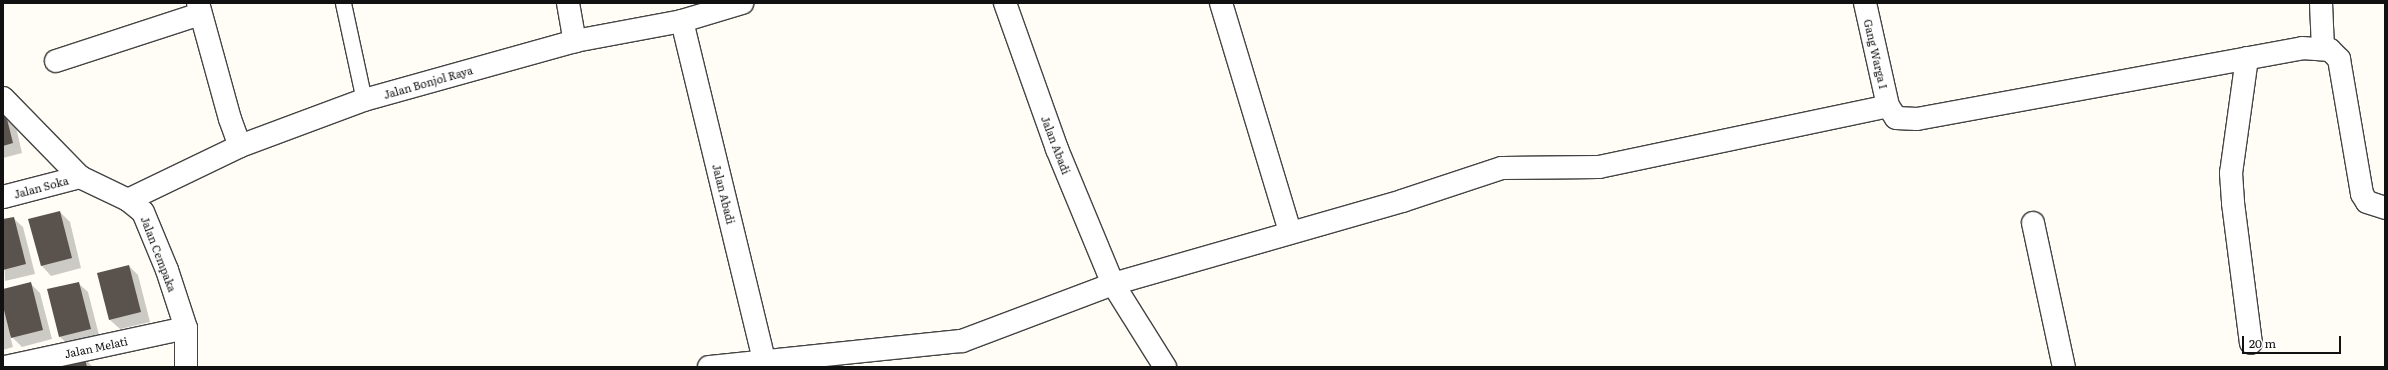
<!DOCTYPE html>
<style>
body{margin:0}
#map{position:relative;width:2388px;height:370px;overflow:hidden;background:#fffdf5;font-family:Literata,serif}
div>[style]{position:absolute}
.shadow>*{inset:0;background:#0003}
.building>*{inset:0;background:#5a524d}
.roads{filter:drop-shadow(1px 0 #444) drop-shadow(-1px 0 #444) drop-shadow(0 1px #444) drop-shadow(0 -1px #444)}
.service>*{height:15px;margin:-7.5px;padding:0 7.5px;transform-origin:7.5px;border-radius:7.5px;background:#fff}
.minor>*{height:22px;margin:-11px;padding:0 11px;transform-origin:11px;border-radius:11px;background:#fff}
span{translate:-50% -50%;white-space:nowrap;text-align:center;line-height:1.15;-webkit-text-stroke:4px #fff;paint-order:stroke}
.street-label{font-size:11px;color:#111}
.frame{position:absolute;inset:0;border:4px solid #111;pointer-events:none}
.scale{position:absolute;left:2242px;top:336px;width:99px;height:18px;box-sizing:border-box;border:2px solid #111;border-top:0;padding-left:5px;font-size:12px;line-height:14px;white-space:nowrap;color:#111;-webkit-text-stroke:3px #fff;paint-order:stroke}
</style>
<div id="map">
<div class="shadow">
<div style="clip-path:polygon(3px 101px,12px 110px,22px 153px,3px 158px)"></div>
<div style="clip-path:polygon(60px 212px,70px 222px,81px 268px,51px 276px,42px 266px,30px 220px)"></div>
<div style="clip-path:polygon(13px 218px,23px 227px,35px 274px,5px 281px,3px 220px)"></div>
<div style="clip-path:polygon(129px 266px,138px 275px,150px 322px,120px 329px,110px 320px,98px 274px)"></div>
<div style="clip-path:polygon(30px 283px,40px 293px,52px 339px,22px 347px,10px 335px,13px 347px,3px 350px,3px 290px)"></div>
<div style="clip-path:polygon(78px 283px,88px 292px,100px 339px,70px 346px,60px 337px)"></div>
<div style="clip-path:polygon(85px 359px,93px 367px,54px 367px)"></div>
</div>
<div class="building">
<div style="clip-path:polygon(3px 103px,13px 143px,3px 146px)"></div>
<div style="clip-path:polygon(60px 211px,72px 258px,41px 266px,28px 219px)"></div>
<div style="clip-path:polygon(14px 217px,26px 264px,3px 270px,3px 219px)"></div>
<div style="clip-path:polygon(129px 265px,141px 312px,109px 320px,97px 273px)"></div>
<div style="clip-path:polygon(31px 282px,43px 330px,11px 338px,3px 306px,3px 289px)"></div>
<div style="clip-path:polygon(79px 282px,91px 329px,59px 337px,47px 289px)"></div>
<div style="clip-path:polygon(85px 358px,87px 367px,51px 367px)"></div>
</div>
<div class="roads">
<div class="service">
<div style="left:343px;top:3px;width:99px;rotate:77.8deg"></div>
</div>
<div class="minor">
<div style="left:198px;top:3px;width:120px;rotate:74.6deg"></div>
<div style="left:230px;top:119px;width:29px;rotate:70deg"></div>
<div style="left:568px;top:3px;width:39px;rotate:80deg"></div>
<div style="left:1005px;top:3px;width:155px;rotate:70.4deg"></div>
<div style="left:1057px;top:149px;width:146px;rotate:67.5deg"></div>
<div style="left:1113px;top:284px;width:98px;rotate:57.9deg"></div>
<div style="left:1221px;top:3px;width:239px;rotate:73.2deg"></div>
<div style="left:1865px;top:3px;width:106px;rotate:77.4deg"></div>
<div style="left:2321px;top:3px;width:45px;rotate:87.5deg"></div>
<div style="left:682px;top:21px;width:356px;rotate:76.4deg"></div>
<div style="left:2247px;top:58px;width:116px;rotate:97.9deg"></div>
<div style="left:2231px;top:173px;width:30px;rotate:86deg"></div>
<div style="left:2233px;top:203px;width:141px;rotate:82.7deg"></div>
<div style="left:56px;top:61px;width:151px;rotate:-18.1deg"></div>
<div style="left:3px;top:98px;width:110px;rotate:45.7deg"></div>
<div style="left:80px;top:177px;width:53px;rotate:25.6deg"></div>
<div style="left:128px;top:200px;width:19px;rotate:39deg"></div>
<div style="left:143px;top:212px;width:63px;rotate:67.5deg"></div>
<div style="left:167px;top:270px;width:61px;rotate:71.9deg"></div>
<div style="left:186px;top:328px;width:39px;rotate:90deg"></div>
<div style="left:3px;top:197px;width:80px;rotate:-14.6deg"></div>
<div style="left:128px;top:200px;width:124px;rotate:-25.7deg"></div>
<div style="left:240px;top:146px;width:132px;rotate:-20.4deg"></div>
<div style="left:364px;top:100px;width:219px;rotate:-15.6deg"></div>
<div style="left:575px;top:41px;width:109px;rotate:-10.6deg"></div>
<div style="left:682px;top:21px;width:63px;rotate:-16.7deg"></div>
<div style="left:2033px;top:223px;width:147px;rotate:77.9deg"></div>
<div style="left:5px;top:367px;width:185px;rotate:-12.2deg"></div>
<div style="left:709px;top:367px;width:254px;rotate:-5.9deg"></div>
<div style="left:962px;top:341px;width:161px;rotate:-20.7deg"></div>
<div style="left:1113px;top:284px;width:301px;rotate:-16deg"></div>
<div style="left:1402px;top:201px;width:105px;rotate:-18.3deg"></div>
<div style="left:1502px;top:168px;width:97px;rotate:-0.6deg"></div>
<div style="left:1599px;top:167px;width:295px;rotate:-11.9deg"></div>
<div style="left:1888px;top:106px;width:14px;rotate:56deg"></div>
<div style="left:1896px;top:118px;width:21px;rotate:3deg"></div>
<div style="left:1917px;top:119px;width:391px;rotate:-10.4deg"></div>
<div style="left:2302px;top:48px;width:28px;rotate:4deg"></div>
<div style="left:2330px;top:50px;width:13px;rotate:45deg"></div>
<div style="left:2339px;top:59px;width:137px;rotate:80.3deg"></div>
<div style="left:2362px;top:194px;width:9px;rotate:58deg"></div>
<div style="left:2367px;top:202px;width:19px;rotate:18deg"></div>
</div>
</div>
<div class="street-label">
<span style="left:1876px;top:54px;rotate:77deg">Gang Warga I</span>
<span style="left:428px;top:82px;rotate:-16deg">Jalan Bonjol Raya</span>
<span style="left:1056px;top:145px;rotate:69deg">Jalan Abadi</span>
<span style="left:41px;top:187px;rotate:-15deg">Jalan Soka</span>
<span style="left:724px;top:194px;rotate:76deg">Jalan Abadi</span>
<span style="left:159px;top:254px;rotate:69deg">Jalan Cempaka</span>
<span style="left:96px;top:347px;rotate:-12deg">Jalan Melati</span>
</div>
<div class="frame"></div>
<div class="scale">20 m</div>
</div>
